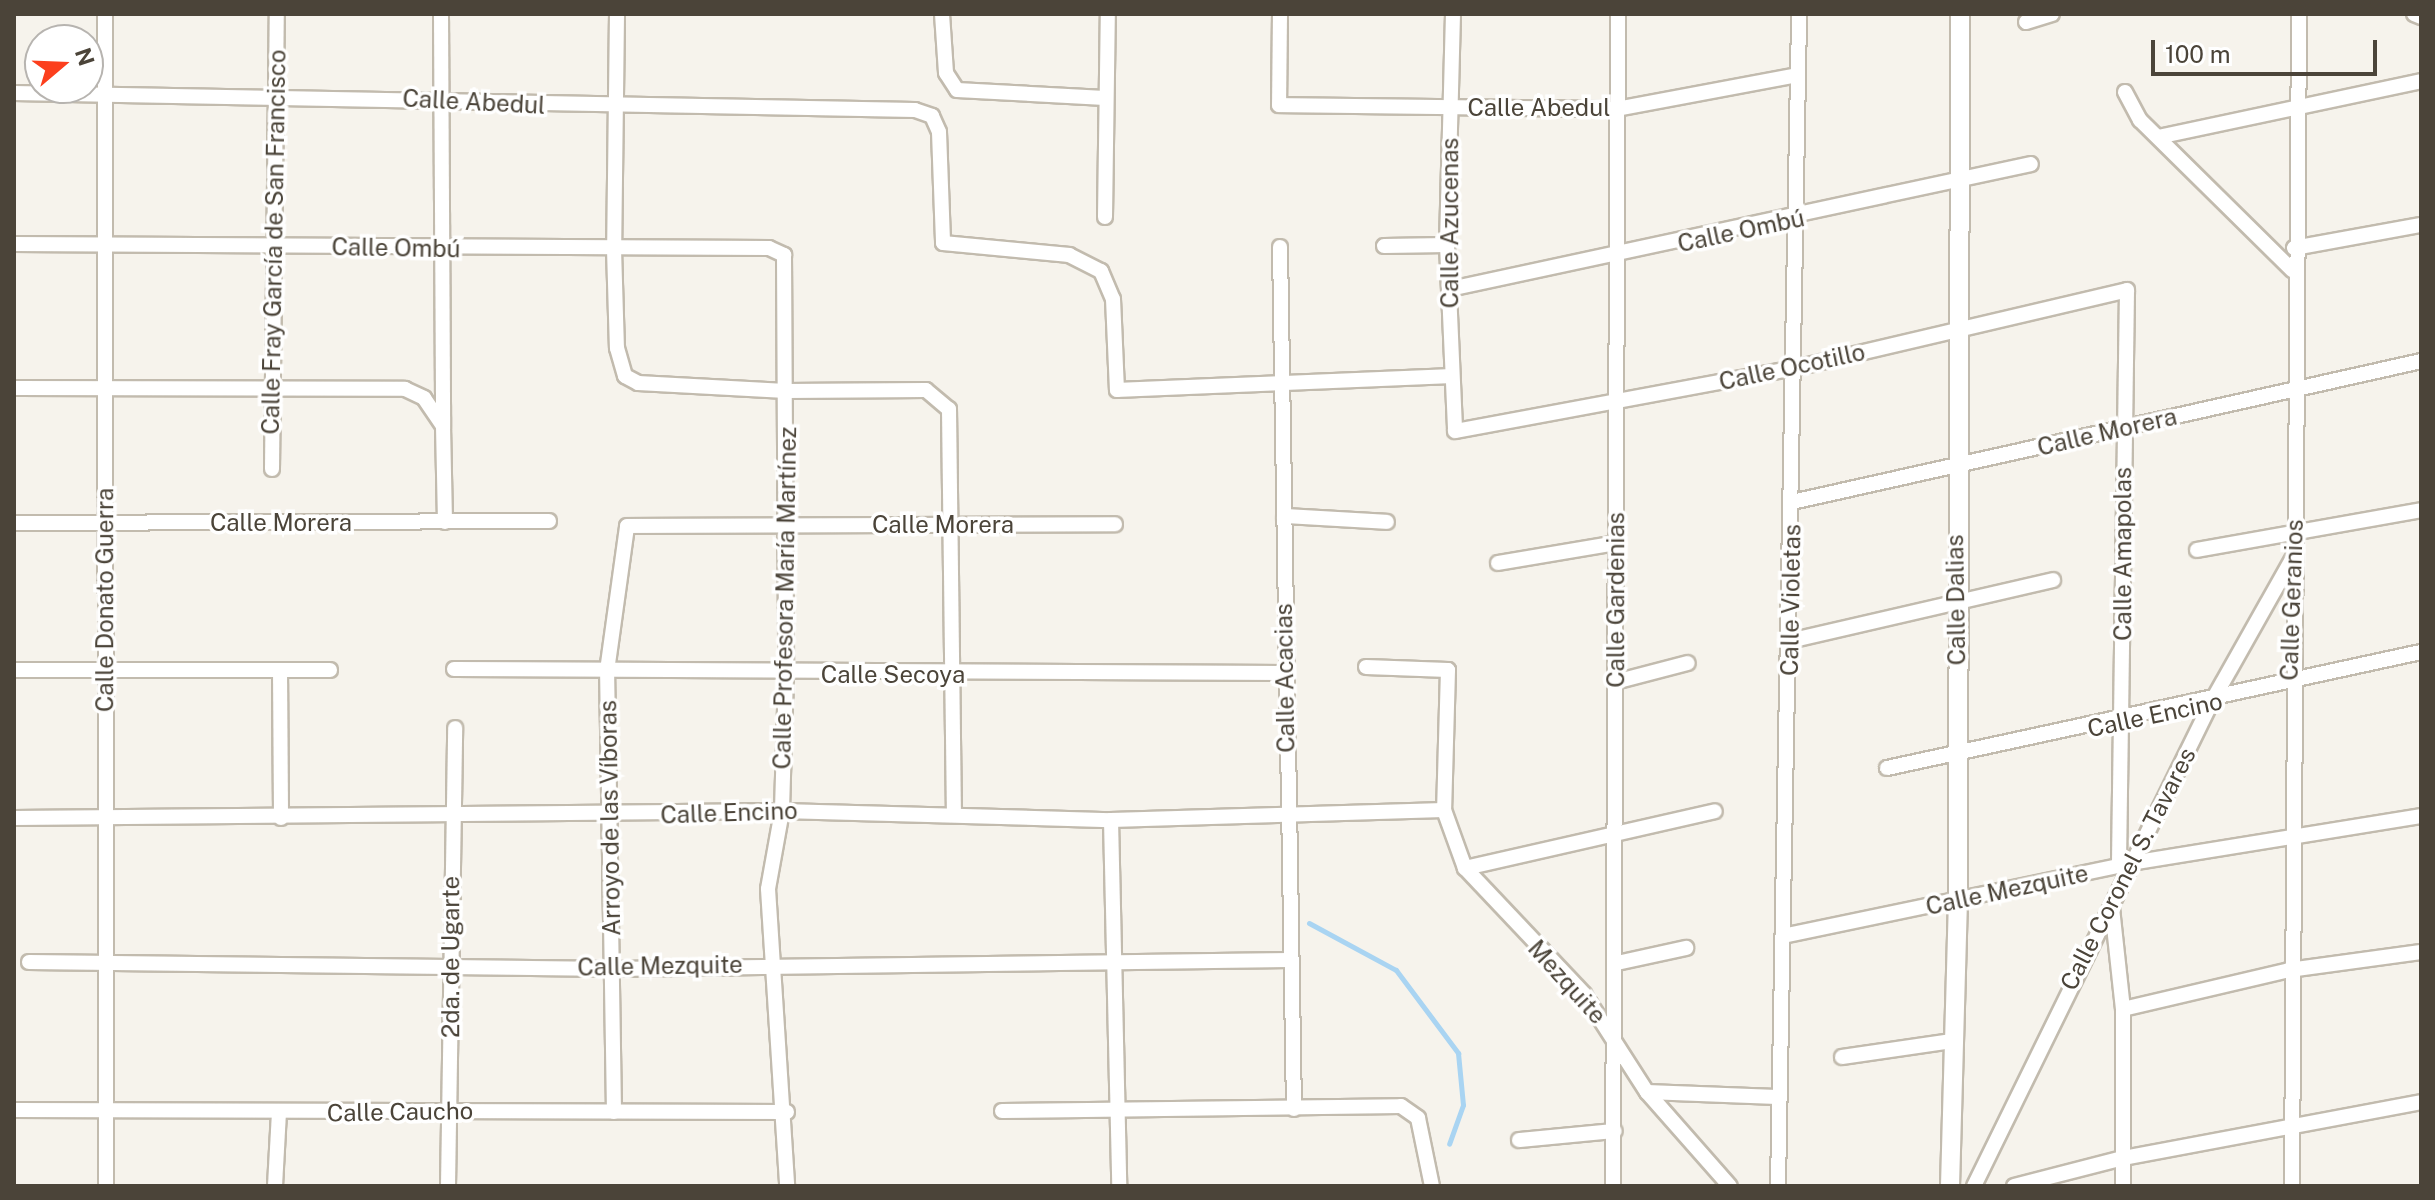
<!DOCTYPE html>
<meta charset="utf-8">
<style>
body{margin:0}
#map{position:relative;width:2435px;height:1200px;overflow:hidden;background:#f6f3ec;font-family:"Public Sans",sans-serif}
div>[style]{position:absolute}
.stream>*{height:5px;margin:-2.5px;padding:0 2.5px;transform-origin:2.5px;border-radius:2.5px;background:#a9d4f2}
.roads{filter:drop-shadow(2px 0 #c2bbae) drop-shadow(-2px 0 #c2bbae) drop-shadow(0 2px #c2bbae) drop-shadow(0 -2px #c2bbae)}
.minor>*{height:14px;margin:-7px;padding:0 7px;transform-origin:7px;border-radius:7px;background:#fff}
.tertiary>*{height:18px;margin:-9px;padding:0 9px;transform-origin:9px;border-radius:9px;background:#fff}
span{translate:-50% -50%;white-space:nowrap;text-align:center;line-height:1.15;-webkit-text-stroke:7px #fff;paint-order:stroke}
.street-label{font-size:24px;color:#4b4439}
.frame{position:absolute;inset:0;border:16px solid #4b4439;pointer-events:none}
.north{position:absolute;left:24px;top:24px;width:80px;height:80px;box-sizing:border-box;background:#fff;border:2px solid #b7b4b0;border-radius:50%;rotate:71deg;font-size:22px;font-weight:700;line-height:32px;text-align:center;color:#4b4439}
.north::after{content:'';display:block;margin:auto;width:28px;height:36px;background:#fc3f1d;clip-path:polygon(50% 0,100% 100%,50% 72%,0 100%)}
.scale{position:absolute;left:2151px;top:40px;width:226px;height:36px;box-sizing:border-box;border:4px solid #4b4439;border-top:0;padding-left:10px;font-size:24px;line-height:28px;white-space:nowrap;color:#4b4439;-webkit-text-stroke:6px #fff;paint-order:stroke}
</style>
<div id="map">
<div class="stream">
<div style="left:1309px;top:923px;width:99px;rotate:28.4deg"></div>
<div style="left:1396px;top:970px;width:104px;rotate:53.2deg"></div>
<div style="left:1458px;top:1053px;width:52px;rotate:84.5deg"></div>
<div style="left:1463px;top:1105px;width:41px;rotate:109.7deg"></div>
</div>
<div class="roads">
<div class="minor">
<div style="left:105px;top:14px;width:1172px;rotate:89.95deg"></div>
<div style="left:441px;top:14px;width:412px;rotate:89.7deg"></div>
<div style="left:617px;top:14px;width:235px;rotate:90.7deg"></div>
<div style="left:614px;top:249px;width:99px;rotate:88.3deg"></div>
<div style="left:617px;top:348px;width:29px;rotate:74deg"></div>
<div style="left:625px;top:376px;width:15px;rotate:28deg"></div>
<div style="left:638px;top:383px;width:148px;rotate:3.1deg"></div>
<div style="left:786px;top:391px;width:140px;rotate:-0.4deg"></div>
<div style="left:926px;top:390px;width:30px;rotate:40deg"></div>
<div style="left:949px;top:409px;width:405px;rotate:89.3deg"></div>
<div style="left:942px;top:14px;width:59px;rotate:86.1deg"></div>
<div style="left:946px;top:73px;width:20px;rotate:57deg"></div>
<div style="left:957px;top:90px;width:148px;rotate:3.1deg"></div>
<div style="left:1280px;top:14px;width:91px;rotate:90.6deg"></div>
<div style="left:1279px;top:105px;width:337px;rotate:0.7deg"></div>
<div style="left:1616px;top:109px;width:184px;rotate:-10.6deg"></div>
<div style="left:1453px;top:14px;width:231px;rotate:91.5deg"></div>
<div style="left:1447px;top:245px;width:186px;rotate:87.5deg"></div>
<div style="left:1455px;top:431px;width:342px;rotate:-10.5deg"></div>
<div style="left:1791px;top:369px;width:345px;rotate:-13.2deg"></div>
<div style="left:2127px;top:290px;width:575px;rotate:90.8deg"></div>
<div style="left:2414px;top:14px;width:8px;rotate:23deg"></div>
<div style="left:2026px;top:22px;width:27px;rotate:-17deg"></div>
<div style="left:2125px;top:92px;width:32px;rotate:62deg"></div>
<div style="left:2140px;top:120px;width:214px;rotate:44.6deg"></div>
<div style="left:14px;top:93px;width:901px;rotate:1.08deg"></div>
<div style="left:915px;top:110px;width:18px;rotate:19deg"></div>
<div style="left:932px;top:116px;width:17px;rotate:66deg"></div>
<div style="left:939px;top:132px;width:111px;rotate:87.9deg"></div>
<div style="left:943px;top:243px;width:127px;rotate:5.4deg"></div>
<div style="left:1069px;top:255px;width:36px;rotate:27deg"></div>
<div style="left:1101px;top:271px;width:30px;rotate:67deg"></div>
<div style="left:1113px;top:299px;width:91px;rotate:87.5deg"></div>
<div style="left:1117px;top:390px;width:335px;rotate:-2.4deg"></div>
<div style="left:2158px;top:137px;width:269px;rotate:-12deg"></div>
<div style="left:1105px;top:217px;width:203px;rotate:-89.2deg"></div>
<div style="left:14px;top:244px;width:755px;rotate:0.3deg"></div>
<div style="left:769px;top:248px;width:17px;rotate:25deg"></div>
<div style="left:784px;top:255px;width:420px;rotate:89.7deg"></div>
<div style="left:786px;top:675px;width:136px;rotate:91.7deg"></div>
<div style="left:782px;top:811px;width:79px;rotate:100.2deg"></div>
<div style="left:768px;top:889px;width:298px;rotate:86.3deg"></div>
<div style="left:1384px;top:246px;width:63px;rotate:-0.9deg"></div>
<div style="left:1280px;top:247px;width:862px;rotate:89.07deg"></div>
<div style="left:2294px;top:248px;width:129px;rotate:-10.3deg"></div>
<div style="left:1450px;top:289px;width:594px;rotate:-12.14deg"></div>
<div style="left:14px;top:388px;width:391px;rotate:0.1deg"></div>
<div style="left:405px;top:389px;width:21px;rotate:25deg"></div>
<div style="left:424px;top:398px;width:34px;rotate:56deg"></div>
<div style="left:443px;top:426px;width:96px;rotate:88.8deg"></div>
<div style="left:272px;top:469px;width:455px;rotate:-89.4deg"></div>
<div style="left:1792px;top:502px;width:645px;rotate:-12.63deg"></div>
<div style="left:1284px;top:516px;width:103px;rotate:3.3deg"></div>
<div style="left:14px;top:523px;width:535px;rotate:-0.21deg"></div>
<div style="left:2197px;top:550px;width:228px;rotate:-10.1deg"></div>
<div style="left:1498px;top:563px;width:120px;rotate:-9.6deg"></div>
<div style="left:1789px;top:641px;width:271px;rotate:-13deg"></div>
<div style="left:1366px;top:667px;width:82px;rotate:2.1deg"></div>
<div style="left:1448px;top:670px;width:140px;rotate:91.6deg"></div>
<div style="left:1444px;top:810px;width:62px;rotate:70.1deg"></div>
<div style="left:1465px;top:868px;width:173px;rotate:46.6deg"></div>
<div style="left:1584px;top:994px;width:117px;rotate:57.3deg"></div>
<div style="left:1647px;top:1092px;width:125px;rotate:48.6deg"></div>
<div style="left:454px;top:669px;width:830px;rotate:0.28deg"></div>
<div style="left:14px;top:670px;width:316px"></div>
<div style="left:280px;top:670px;width:148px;rotate:89.6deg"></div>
<div style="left:1615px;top:682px;width:75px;rotate:-14.6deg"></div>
<div style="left:1887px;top:768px;width:546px;rotate:-12.26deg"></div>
<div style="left:14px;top:818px;width:768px;rotate:-0.52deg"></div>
<div style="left:782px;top:811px;width:329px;rotate:1.6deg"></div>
<div style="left:1111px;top:820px;width:333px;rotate:-1.7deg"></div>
<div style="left:1111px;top:820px;width:366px;rotate:88.7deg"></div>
<div style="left:1465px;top:868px;width:256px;rotate:-12.8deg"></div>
<div style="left:2112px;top:908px;width:102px;rotate:83.8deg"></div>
<div style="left:2123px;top:1009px;width:177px;rotate:90deg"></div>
<div style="left:1783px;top:936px;width:356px;rotate:-11.8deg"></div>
<div style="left:2131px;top:863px;width:294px;rotate:-9.2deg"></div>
<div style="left:29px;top:962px;width:584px;rotate:0.69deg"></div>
<div style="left:613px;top:969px;width:677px;rotate:-0.76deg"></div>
<div style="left:1617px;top:963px;width:71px;rotate:-12.3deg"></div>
<div style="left:2123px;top:1009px;width:171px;rotate:-13.2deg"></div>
<div style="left:2289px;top:970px;width:133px;rotate:-7.8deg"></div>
<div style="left:1842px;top:1057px;width:111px;rotate:-8.3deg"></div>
<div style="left:1647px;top:1092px;width:130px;rotate:2.2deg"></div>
<div style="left:14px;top:1110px;width:773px;rotate:0.15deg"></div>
<div style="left:1002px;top:1111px;width:399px;rotate:-0.7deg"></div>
<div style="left:1401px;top:1106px;width:21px;rotate:35deg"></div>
<div style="left:1418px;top:1118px;width:69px;rotate:78.4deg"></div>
<div style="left:614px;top:1112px;width:441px;rotate:-90.9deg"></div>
<div style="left:607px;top:671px;width:146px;rotate:-82.1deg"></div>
<div style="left:627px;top:526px;width:488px;rotate:-0.2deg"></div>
<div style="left:1519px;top:1140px;width:96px;rotate:-5.4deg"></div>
<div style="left:275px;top:1186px;width:73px;rotate:-86.9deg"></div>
<div style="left:448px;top:1186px;width:458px;rotate:-89.1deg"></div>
<div style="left:1613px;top:1186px;width:1172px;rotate:-89.76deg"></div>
<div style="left:1778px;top:1186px;width:1172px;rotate:-88.97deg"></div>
<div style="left:1974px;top:1186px;width:538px;rotate:-63.86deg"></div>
<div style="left:2211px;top:703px;width:165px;rotate:-60.6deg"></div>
<div style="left:2014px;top:1186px;width:113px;rotate:-14.4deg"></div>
<div style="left:2123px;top:1158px;width:303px;rotate:-10.6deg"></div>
<div style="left:2292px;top:1186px;width:1172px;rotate:-89.66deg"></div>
</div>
<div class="tertiary">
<div style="left:1950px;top:1186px;width:285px;rotate:-88.4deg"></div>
<div style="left:1958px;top:901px;width:887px;rotate:-89.87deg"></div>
</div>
</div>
<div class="street-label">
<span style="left:474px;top:102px;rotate:3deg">Calle Abedul</span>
<span style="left:1539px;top:108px">Calle Abedul</span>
<span style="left:1450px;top:223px;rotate:-90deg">Calle Azucenas</span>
<span style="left:1741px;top:231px;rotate:-12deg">Calle Ombú</span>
<span style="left:274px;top:242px;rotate:-89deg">Calle Fray García de San Francisco</span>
<span style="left:396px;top:248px;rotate:1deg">Calle Ombú</span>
<span style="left:1792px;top:367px;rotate:-12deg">Calle Ocotillo</span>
<span style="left:2107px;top:432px;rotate:-13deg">Calle Morera</span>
<span style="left:281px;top:523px">Calle Morera</span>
<span style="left:943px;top:525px">Calle Morera</span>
<span style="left:2123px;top:554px;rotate:-90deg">Calle Amapolas</span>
<span style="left:785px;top:598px;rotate:-89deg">Calle Profesora María Martínez</span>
<span style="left:105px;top:600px;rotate:-90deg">Calle Donato Guerra</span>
<span style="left:1616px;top:600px;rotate:-90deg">Calle Gardenias</span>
<span style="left:1791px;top:600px;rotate:-89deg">Calle Violetas</span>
<span style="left:1956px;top:600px;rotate:-91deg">Calle Dalias</span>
<span style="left:2292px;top:600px;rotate:-88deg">Calle Geranios</span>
<span style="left:893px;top:675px">Calle Secoya</span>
<span style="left:1285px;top:678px;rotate:-91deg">Calle Acacias</span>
<span style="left:2155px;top:715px;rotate:-12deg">Calle Encino</span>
<span style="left:729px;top:813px;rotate:-2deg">Calle Encino</span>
<span style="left:610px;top:818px;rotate:-91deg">Arroyo de las Víboras</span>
<span style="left:2128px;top:869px;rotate:-63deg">Calle Coronel S. Tavares</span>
<span style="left:2007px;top:890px;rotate:-12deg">Calle Mezquite</span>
<span style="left:451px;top:957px;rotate:-90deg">2da. de Ugarte</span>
<span style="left:660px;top:966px;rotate:-1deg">Calle Mezquite</span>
<span style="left:1567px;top:982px;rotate:48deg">Mezquite</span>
<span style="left:400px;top:1112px;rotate:-1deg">Calle Caucho</span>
</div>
<div class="frame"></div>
<div class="north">N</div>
<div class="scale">100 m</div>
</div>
